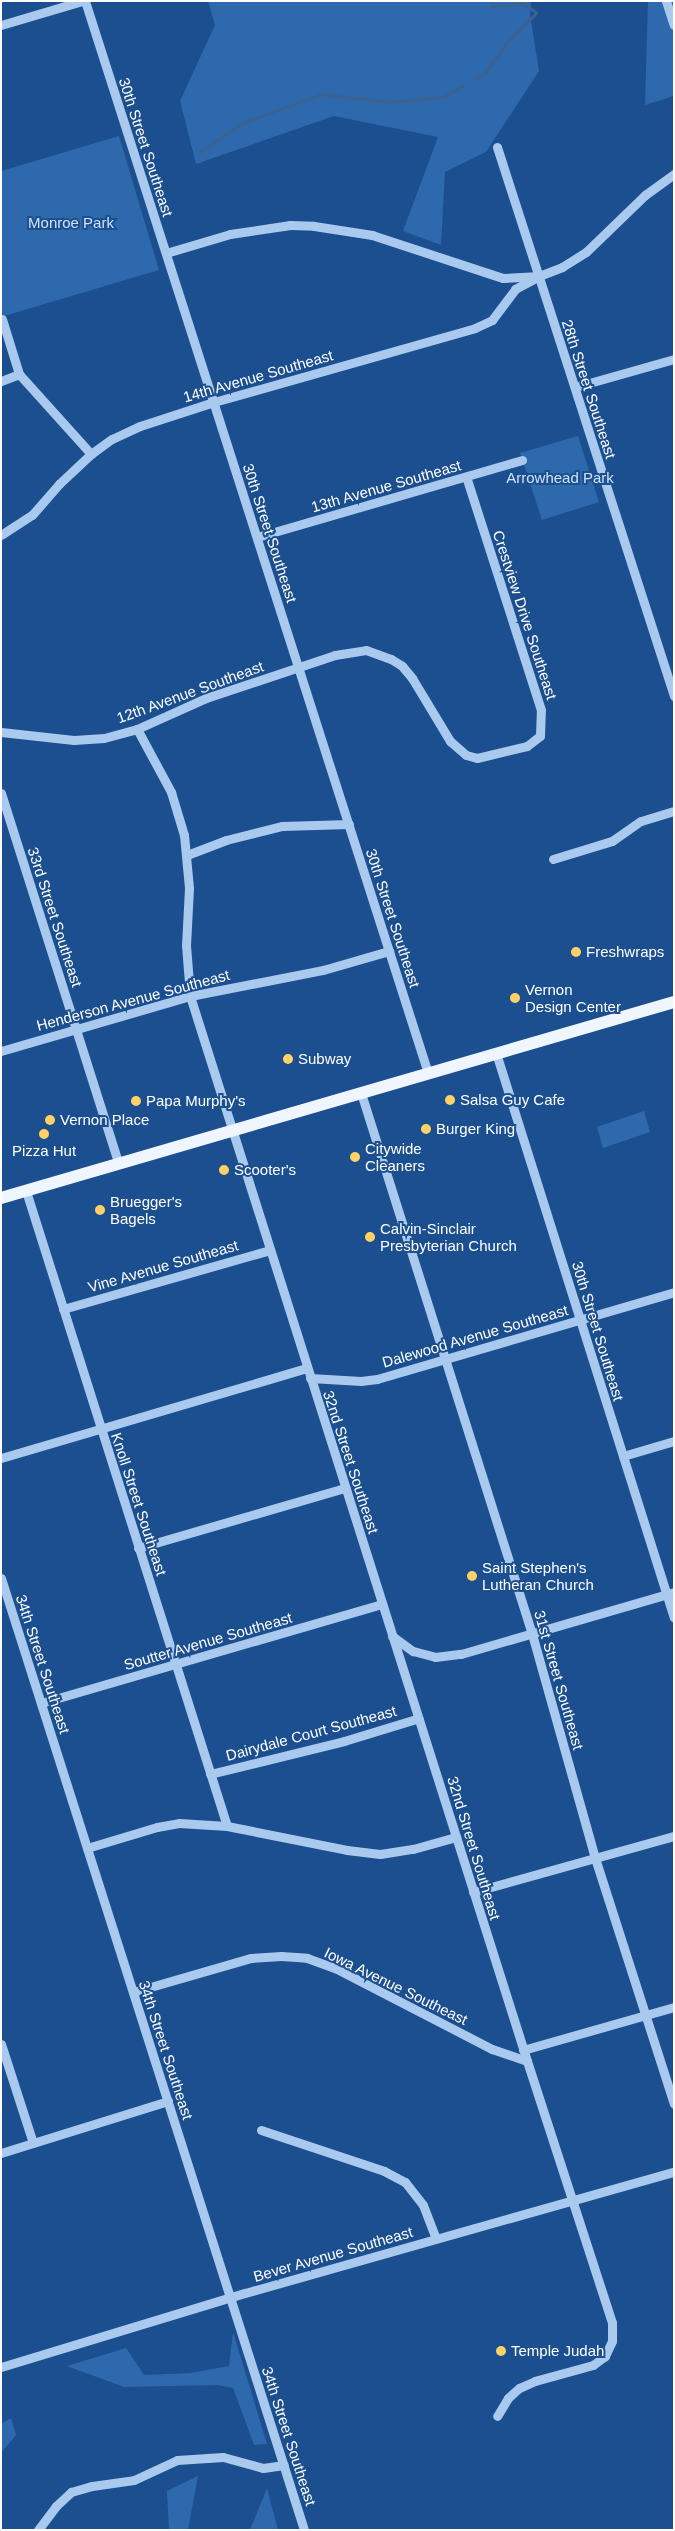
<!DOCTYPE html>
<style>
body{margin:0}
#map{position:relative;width:675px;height:2531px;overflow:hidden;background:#1b4f8f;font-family:Helvetica,sans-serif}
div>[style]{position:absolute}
.green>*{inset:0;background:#2e69ad}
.stream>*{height:2.5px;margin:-1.25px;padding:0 1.25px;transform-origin:1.25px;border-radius:1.25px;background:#3c6290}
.minor>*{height:9px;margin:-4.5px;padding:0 4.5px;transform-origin:4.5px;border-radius:4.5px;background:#a9c9ee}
.major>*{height:12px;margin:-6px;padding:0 6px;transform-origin:6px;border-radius:6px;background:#f0f6ff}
.dots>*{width:14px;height:14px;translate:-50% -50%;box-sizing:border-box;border:2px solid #1b4f8f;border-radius:50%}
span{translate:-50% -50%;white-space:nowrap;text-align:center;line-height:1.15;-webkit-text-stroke:4px #1b4f8f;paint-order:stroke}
.street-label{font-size:15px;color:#fff}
.park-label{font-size:15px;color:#cfe3fa}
.poi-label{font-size:15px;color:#fff}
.left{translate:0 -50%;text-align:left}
.frame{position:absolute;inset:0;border:2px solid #fff;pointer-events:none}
</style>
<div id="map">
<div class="green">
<div style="clip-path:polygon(208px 1px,531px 1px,530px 14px,539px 71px,486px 152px,445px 172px,441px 245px,403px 231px,438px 137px,334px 116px,196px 164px,180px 101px,215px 25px)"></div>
<div style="clip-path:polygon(648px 1px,674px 1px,674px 96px,645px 105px)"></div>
<div style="clip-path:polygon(119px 136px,159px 270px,1px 317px,1px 171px)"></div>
<div style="clip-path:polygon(578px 436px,599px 502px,542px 520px,520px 453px)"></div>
<div style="clip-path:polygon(644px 1111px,650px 1132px,603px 1148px,597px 1127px)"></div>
<div style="clip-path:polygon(233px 2332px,267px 2444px,254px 2445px,233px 2388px,218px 2385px,124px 2387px,67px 2366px,126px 2348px,144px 2375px,191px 2373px,229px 2366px)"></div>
<div style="clip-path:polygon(11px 2418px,16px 2435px,1px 2453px,1px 2424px)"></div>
<div style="clip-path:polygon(198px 2476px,188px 2530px,169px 2530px,167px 2491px)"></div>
<div style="clip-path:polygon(267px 2488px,278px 2530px,250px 2530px)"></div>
</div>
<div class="stream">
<div style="left:475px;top:79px;width:12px;rotate:-31deg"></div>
<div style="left:485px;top:73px;width:36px;rotate:-54deg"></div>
<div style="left:506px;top:44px;width:43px;rotate:-45.9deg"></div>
<div style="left:536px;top:13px;width:15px;rotate:-143deg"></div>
<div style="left:524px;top:4px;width:32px;rotate:176deg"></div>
<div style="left:492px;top:6px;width:5px;rotate:-90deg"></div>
<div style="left:200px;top:152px;width:52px;rotate:-34deg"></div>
<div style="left:243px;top:123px;width:83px;rotate:-20.4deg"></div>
<div style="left:321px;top:94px;width:69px;rotate:6.6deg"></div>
<div style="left:390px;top:102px;width:53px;rotate:-5.4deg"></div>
<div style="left:443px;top:97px;width:22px;rotate:-30deg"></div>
</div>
<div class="minor">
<div style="left:85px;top:1px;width:1126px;rotate:72.26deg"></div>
<div style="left:666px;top:1px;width:25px;rotate:72deg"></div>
<div style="left:1px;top:25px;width:84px;rotate:-16.5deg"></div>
<div style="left:497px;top:147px;width:577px;rotate:72.13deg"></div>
<div style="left:166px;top:253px;width:67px;rotate:-16.5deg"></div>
<div style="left:230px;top:234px;width:61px;rotate:-8.5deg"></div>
<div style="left:290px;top:225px;width:24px;rotate:2deg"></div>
<div style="left:314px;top:226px;width:59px;rotate:8.8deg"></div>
<div style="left:372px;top:235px;width:138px;rotate:18.2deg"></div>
<div style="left:503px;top:278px;width:36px;rotate:-3deg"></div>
<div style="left:539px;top:276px;width:25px;rotate:-21deg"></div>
<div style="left:562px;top:267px;width:28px;rotate:-32deg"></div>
<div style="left:586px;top:252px;width:82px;rotate:-44deg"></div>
<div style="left:645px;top:195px;width:36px;rotate:-36deg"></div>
<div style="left:2px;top:319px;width:58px;rotate:72.8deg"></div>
<div style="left:19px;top:374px;width:108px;rotate:48deg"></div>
<div style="left:1px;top:381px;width:19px;rotate:-21deg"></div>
<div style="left:575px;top:387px;width:103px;rotate:-15.8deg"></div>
<div style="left:1px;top:535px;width:37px;rotate:-33deg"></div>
<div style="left:32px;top:515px;width:41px;rotate:-48.9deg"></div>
<div style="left:59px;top:484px;width:44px;rotate:-43.2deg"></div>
<div style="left:91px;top:454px;width:26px;rotate:-36deg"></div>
<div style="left:112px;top:439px;width:31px;rotate:-25deg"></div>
<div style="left:140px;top:426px;width:78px;rotate:-18deg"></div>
<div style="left:214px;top:402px;width:271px;rotate:-15.8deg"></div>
<div style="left:475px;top:328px;width:19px;rotate:-25deg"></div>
<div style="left:492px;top:320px;width:39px;rotate:-53deg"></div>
<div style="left:515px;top:289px;width:27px;rotate:-28deg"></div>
<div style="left:257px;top:537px;width:276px;rotate:-16.2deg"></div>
<div style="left:137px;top:729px;width:72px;rotate:61.6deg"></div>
<div style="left:171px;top:792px;width:45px;rotate:73.2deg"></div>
<div style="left:184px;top:835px;width:53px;rotate:84.6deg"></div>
<div style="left:189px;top:888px;width:57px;rotate:93deg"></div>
<div style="left:186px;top:945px;width:51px;rotate:85.5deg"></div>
<div style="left:190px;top:996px;width:1117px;rotate:72.44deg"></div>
<div style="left:527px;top:2061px;width:275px;rotate:72deg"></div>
<div style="left:612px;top:2323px;width:18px;rotate:90deg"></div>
<div style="left:612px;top:2341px;width:17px;rotate:115deg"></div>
<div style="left:605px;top:2356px;width:15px;rotate:143deg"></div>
<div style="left:593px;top:2365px;width:60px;rotate:164.6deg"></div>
<div style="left:535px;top:2381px;width:17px;rotate:156deg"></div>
<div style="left:519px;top:2388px;width:15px;rotate:138deg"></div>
<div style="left:508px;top:2398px;width:21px;rotate:121deg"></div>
<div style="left:1px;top:732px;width:73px;rotate:6.3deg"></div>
<div style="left:74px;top:740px;width:30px;rotate:-4deg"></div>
<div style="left:104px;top:738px;width:34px;rotate:-15deg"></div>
<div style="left:137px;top:729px;width:76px;rotate:-24.2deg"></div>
<div style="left:206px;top:698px;width:136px;rotate:-18.4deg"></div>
<div style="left:335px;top:655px;width:31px;rotate:-9deg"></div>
<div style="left:366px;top:650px;width:27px;rotate:20deg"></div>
<div style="left:391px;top:659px;width:13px;rotate:32deg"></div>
<div style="left:402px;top:666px;width:16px;rotate:50deg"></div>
<div style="left:412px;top:678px;width:74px;rotate:58.9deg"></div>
<div style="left:450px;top:741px;width:21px;rotate:41deg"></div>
<div style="left:466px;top:755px;width:11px;rotate:15deg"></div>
<div style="left:477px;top:758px;width:51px;rotate:-13.5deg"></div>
<div style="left:527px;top:746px;width:16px;rotate:-38deg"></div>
<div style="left:540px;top:736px;width:26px;rotate:-88deg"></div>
<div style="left:541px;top:710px;width:245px;rotate:-107.8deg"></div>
<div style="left:1px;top:793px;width:389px;rotate:72.4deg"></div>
<div style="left:187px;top:855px;width:42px;rotate:-21deg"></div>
<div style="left:226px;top:840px;width:58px;rotate:-14deg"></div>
<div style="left:282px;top:826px;width:67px;rotate:-1.7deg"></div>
<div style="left:553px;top:859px;width:62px;rotate:-17deg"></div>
<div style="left:612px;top:841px;width:35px;rotate:-35deg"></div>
<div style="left:641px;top:821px;width:34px;rotate:-17deg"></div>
<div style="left:1px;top:1051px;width:197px;rotate:-16.2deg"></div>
<div style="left:190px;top:996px;width:136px;rotate:-11.1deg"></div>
<div style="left:323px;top:970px;width:69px;rotate:-16.1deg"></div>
<div style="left:496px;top:1053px;width:592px;rotate:72.51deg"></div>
<div style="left:361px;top:1093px;width:567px;rotate:72.46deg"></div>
<div style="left:532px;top:1634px;width:233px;rotate:74.3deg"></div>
<div style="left:595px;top:1858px;width:258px;rotate:72.2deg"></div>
<div style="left:26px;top:1191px;width:666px;rotate:72.44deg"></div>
<div style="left:63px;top:1309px;width:215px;rotate:-15.9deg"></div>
<div style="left:310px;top:1378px;width:51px;rotate:3.4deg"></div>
<div style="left:361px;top:1381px;width:16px;rotate:-7deg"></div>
<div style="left:377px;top:1379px;width:309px;rotate:-16.3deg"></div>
<div style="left:623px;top:1456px;width:53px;rotate:-16.4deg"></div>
<div style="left:1px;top:1458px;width:319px;rotate:-16.4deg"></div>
<div style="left:138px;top:1548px;width:216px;rotate:-16.2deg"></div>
<div style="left:1px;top:1578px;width:999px;rotate:72.34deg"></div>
<div style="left:392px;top:1636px;width:26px;rotate:36deg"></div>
<div style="left:413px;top:1651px;width:23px;rotate:15deg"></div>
<div style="left:435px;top:1657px;width:26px;rotate:-7deg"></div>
<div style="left:461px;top:1654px;width:222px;rotate:-16.2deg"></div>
<div style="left:41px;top:1703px;width:355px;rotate:-16.2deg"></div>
<div style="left:210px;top:1774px;width:138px;rotate:-13.8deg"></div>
<div style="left:344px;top:1741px;width:78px;rotate:-17deg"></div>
<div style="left:87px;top:1848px;width:73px;rotate:-16.7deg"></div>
<div style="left:157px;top:1827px;width:22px;rotate:-10deg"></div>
<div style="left:179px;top:1823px;width:48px;rotate:3.6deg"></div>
<div style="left:227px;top:1826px;width:122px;rotate:11.3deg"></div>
<div style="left:347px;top:1850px;width:33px;rotate:7deg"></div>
<div style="left:380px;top:1854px;width:33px;rotate:-9deg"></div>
<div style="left:413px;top:1849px;width:45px;rotate:-15.6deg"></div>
<div style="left:473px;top:1892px;width:209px;rotate:-15.6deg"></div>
<div style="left:133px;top:1992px;width:123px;rotate:-16.1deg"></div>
<div style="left:251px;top:1958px;width:30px;rotate:-4deg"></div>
<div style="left:281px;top:1956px;width:26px;rotate:4deg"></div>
<div style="left:307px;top:1958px;width:30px;rotate:20deg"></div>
<div style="left:335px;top:1968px;width:177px;rotate:27.3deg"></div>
<div style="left:492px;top:2049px;width:37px;rotate:19deg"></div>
<div style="left:1px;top:2044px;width:104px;rotate:72.1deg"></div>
<div style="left:523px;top:2050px;width:157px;rotate:-15.9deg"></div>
<div style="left:261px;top:2130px;width:130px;rotate:18.4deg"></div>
<div style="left:384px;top:2171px;width:24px;rotate:28deg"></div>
<div style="left:405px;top:2182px;width:29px;rotate:52deg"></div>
<div style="left:423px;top:2205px;width:36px;rotate:69deg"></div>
<div style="left:1px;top:2153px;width:175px;rotate:-17.3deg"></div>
<div style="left:1px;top:2367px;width:255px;rotate:-16.9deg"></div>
<div style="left:245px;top:2293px;width:446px;rotate:-15.8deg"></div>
<div style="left:38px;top:2530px;width:30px;rotate:-53deg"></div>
<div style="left:56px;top:2506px;width:21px;rotate:-43deg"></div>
<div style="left:71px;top:2492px;width:22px;rotate:-16deg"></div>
<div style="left:92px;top:2486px;width:42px;rotate:-8.1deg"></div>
<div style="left:134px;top:2480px;width:47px;rotate:-24.9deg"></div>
<div style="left:177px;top:2460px;width:46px;rotate:-3.7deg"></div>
<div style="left:223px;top:2457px;width:41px;rotate:15.4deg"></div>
<div style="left:263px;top:2468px;width:21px;rotate:-8deg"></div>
</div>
<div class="major">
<div style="left:1px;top:1198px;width:701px;rotate:-16.24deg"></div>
</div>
<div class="dots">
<div style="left:576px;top:952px;background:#ffd166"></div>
<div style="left:515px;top:998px;background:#ffd166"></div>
<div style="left:288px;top:1059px;background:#ffd166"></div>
<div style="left:450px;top:1100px;background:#ffd166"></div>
<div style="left:136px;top:1101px;background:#ffd166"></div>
<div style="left:50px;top:1120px;background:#ffd166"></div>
<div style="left:426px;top:1129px;background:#ffd166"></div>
<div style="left:44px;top:1134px;background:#ffd166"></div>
<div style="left:355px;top:1157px;background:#ffd166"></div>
<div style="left:224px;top:1170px;background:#ffd166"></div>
<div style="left:100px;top:1210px;background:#ffd166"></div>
<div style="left:370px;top:1237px;background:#ffd166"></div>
<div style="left:472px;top:1576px;background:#ffd166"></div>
<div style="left:501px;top:2351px;background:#ffd166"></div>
</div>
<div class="street-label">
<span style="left:146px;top:147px;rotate:72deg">30th Street Southeast</span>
<span style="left:258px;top:376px;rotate:-16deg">14th Avenue Southeast</span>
<span style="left:589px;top:389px;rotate:72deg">28th Street Southeast</span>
<span style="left:386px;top:486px;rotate:-16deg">13th Avenue Southeast</span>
<span style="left:270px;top:533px;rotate:72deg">30th Street Southeast</span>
<span style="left:525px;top:615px;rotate:72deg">Crestview Drive Southeast</span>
<span style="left:190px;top:692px;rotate:-20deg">12th Avenue Southeast</span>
<span style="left:55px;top:917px;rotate:72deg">33rd Street Southeast</span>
<span style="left:393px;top:918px;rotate:72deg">30th Street Southeast</span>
<span style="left:133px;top:1000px;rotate:-15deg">Henderson Avenue Southeast</span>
<span style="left:163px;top:1266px;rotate:-16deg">Vine Avenue Southeast</span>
<span style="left:598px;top:1331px;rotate:73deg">30th Street Southeast</span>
<span style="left:475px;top:1336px;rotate:-16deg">Dalewood Avenue Southeast</span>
<span style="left:351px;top:1462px;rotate:72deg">32nd Street Southeast</span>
<span style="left:139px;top:1504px;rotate:72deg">Knoll Street Southeast</span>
<span style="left:208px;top:1641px;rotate:-16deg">Soutter Avenue Southeast</span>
<span style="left:43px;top:1664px;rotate:72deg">34th Street Southeast</span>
<span style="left:559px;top:1680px;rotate:74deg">31st Street Southeast</span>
<span style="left:311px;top:1733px;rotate:-15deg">Dairydale Court Southeast</span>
<span style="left:474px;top:1848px;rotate:73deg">32nd Street Southeast</span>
<span style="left:396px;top:1986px;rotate:26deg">Iowa Avenue Southeast</span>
<span style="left:166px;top:2050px;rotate:72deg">34th Street Southeast</span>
<span style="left:333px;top:2254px;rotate:-16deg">Bever Avenue Southeast</span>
<span style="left:289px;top:2436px;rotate:72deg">34th Street Southeast</span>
</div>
<div class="park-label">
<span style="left:71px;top:223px">Monroe Park</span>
<span style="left:560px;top:478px">Arrowhead Park</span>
</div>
<div class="poi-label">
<span class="left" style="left:586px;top:952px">Freshwraps</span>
<span class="left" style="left:525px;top:998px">Vernon<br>Design Center</span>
<span class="left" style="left:298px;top:1059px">Subway</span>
<span class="left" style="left:460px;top:1100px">Salsa Guy Cafe</span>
<span class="left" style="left:146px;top:1101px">Papa Murphy's</span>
<span class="left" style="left:60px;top:1120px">Vernon Place</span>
<span class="left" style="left:436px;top:1129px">Burger King</span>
<span class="left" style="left:365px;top:1157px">Citywide<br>Cleaners</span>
<span style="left:44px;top:1151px">Pizza Hut</span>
<span class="left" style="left:234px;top:1170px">Scooter's</span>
<span class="left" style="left:110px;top:1210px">Bruegger's<br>Bagels</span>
<span class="left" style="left:380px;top:1237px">Calvin-Sinclair<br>Presbyterian Church</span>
<span class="left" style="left:482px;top:1576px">Saint Stephen's<br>Lutheran Church</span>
<span class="left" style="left:511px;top:2351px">Temple Judah</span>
</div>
<div class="frame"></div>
</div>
